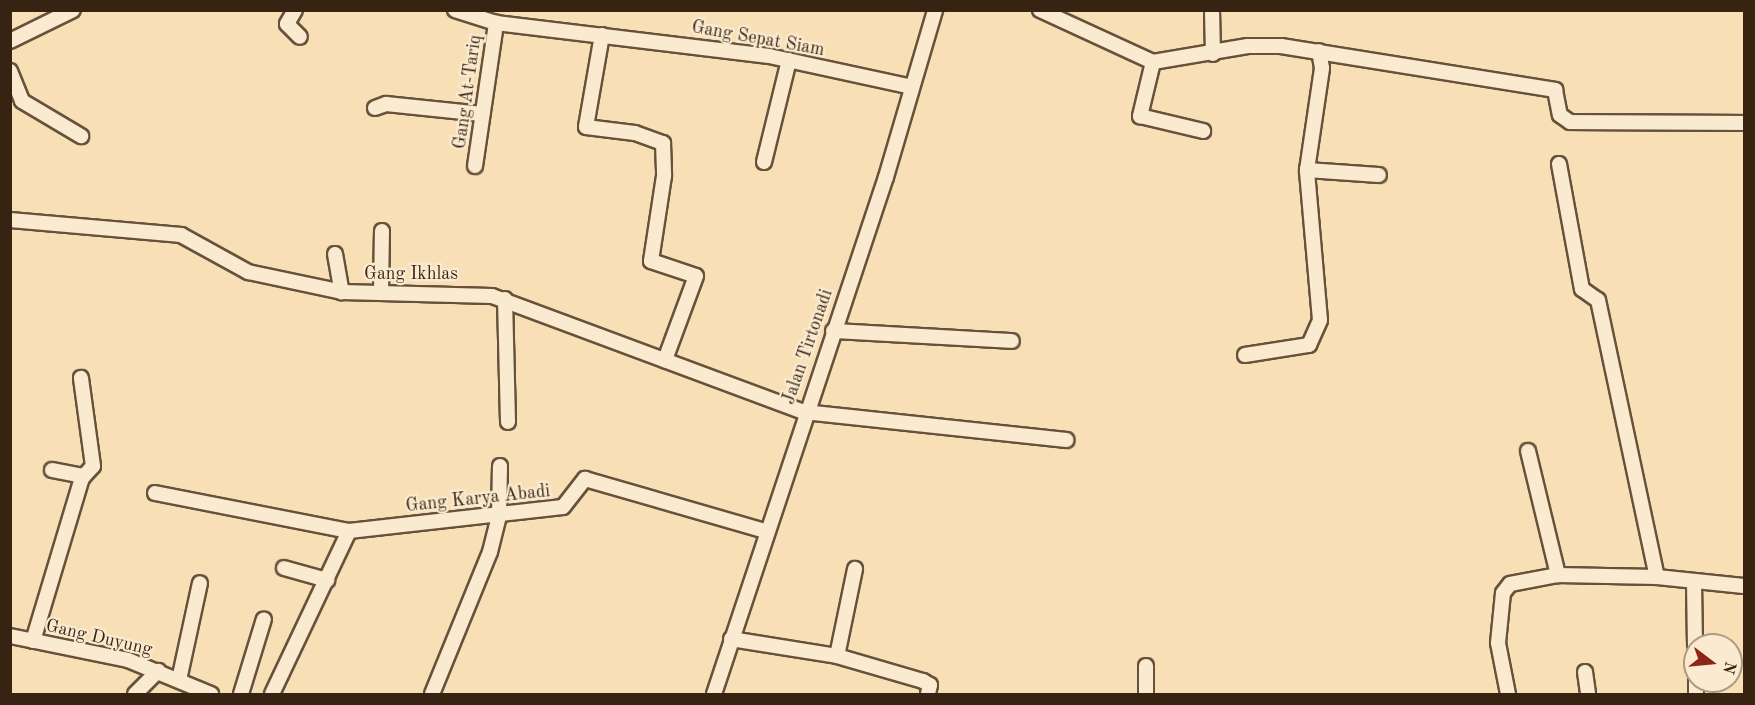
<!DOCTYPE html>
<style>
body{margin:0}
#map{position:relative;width:1755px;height:705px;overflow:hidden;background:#f8dfb6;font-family:"Old Standard TT",serif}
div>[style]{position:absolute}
.roads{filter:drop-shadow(2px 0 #66523a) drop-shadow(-2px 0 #66523a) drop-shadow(0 2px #66523a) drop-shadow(0 -2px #66523a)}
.street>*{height:14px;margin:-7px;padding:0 7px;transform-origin:7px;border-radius:7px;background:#faead0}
span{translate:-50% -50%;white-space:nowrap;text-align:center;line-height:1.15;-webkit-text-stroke:4.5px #faead0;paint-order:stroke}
.street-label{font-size:18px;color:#362311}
.frame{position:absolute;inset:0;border:12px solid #362311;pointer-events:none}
.north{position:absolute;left:1683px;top:633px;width:60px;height:60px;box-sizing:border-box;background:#faead0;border:2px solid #ac9a84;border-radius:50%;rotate:106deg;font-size:16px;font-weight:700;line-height:24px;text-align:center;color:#362311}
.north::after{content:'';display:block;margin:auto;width:21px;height:27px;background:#8f2418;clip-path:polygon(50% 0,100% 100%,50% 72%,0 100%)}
</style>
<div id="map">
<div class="roads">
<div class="street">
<div style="left:295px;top:10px;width:16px;rotate:120deg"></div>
<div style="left:287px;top:24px;width:18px;rotate:45deg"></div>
<div style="left:455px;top:10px;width:43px;rotate:17.6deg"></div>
<div style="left:496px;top:23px;width:275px;rotate:6.9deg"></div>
<div style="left:769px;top:56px;width:146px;rotate:12.2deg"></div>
<div style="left:1040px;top:10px;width:124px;rotate:24.7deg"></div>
<div style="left:1153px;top:62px;width:96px;rotate:-9.6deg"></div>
<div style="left:1248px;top:46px;width:33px"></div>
<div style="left:1281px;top:46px;width:278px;rotate:9.1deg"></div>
<div style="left:1555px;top:90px;width:25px;rotate:79deg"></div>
<div style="left:1560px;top:115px;width:12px;rotate:35deg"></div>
<div style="left:1570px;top:122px;width:174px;rotate:0.3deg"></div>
<div style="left:1212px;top:10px;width:44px;rotate:88.7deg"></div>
<div style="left:602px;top:35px;width:93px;rotate:99.9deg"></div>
<div style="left:586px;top:127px;width:49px;rotate:7deg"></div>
<div style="left:635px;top:133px;width:30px;rotate:20deg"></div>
<div style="left:663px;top:143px;width:33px;rotate:88deg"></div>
<div style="left:664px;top:176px;width:86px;rotate:98.7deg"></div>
<div style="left:651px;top:261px;width:47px;rotate:18.4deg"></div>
<div style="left:696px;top:276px;width:90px;rotate:110.3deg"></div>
<div style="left:10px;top:41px;width:70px;rotate:-26.2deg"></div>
<div style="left:1153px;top:62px;width:56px;rotate:103.5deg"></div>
<div style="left:1140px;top:116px;width:65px;rotate:13.4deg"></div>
<div style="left:10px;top:71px;width:32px;rotate:68deg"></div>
<div style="left:22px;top:101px;width:69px;rotate:30.7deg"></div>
<div style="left:375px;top:108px;width:12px;rotate:-20deg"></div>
<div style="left:386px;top:104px;width:97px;rotate:5.9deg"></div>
<div style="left:764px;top:162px;width:105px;rotate:-76.2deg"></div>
<div style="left:1559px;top:164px;width:127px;rotate:79.6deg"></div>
<div style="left:1582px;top:289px;width:19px;rotate:35deg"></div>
<div style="left:1598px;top:300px;width:283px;rotate:78deg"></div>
<div style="left:1657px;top:577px;width:87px;rotate:5.9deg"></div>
<div style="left:475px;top:166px;width:145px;rotate:-81.6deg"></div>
<div style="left:1307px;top:170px;width:72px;rotate:4deg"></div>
<div style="left:10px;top:220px;width:172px;rotate:5deg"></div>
<div style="left:181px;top:235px;width:77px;rotate:28.9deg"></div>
<div style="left:248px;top:272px;width:96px;rotate:12deg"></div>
<div style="left:342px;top:292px;width:150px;rotate:1.5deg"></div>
<div style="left:492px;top:296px;width:333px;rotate:20.4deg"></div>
<div style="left:804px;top:412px;width:264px;rotate:6.1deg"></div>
<div style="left:335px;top:254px;width:39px;rotate:80deg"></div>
<div style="left:381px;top:293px;width:62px;rotate:-89.1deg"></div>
<div style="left:505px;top:299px;width:123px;rotate:88.6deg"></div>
<div style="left:833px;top:331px;width:179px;rotate:3.2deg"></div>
<div style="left:1245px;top:355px;width:65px;rotate:-8.9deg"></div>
<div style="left:1309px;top:345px;width:27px;rotate:-66deg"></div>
<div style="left:1320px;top:320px;width:151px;rotate:-95deg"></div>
<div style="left:1307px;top:170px;width:103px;rotate:-81.6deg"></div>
<div style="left:1322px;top:68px;width:17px;rotate:-100deg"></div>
<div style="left:1528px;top:451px;width:128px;rotate:76.4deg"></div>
<div style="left:52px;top:470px;width:32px;rotate:11deg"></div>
<div style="left:155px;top:493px;width:198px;rotate:11.1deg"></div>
<div style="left:349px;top:531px;width:215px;rotate:-6.4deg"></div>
<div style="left:563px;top:507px;width:36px;rotate:-52deg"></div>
<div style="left:585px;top:479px;width:187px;rotate:16.1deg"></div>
<div style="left:284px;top:568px;width:45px;rotate:15.6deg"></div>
<div style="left:1694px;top:582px;width:63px;rotate:89.1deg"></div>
<div style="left:10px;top:636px;width:120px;rotate:11.5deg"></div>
<div style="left:128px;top:660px;width:90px;rotate:22.3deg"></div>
<div style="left:731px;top:639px;width:107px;rotate:9.1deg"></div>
<div style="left:837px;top:656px;width:90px;rotate:16.2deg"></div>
<div style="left:923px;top:681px;width:8px;rotate:30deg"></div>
<div style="left:930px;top:685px;width:9px;rotate:103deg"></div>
<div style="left:33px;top:641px;width:170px;rotate:-73.3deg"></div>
<div style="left:82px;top:478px;width:16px;rotate:-47deg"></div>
<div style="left:93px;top:466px;width:89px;rotate:-97.8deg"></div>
<div style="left:837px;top:656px;width:89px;rotate:-78.3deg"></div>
<div style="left:1585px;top:672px;width:22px;rotate:82deg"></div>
<div style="left:179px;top:680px;width:99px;rotate:-77.8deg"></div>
<div style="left:1696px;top:681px;width:13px;rotate:90deg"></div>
<div style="left:135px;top:694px;width:33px;rotate:-45deg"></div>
<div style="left:241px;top:694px;width:78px;rotate:-73deg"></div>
<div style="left:272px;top:694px;width:180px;rotate:-64.7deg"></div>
<div style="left:432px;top:694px;width:153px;rotate:-67.8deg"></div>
<div style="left:490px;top:552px;width:36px;rotate:-76deg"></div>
<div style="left:499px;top:517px;width:51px;rotate:-88.9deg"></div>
<div style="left:714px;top:694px;width:545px;rotate:-71.6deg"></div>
<div style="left:886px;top:177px;width:174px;rotate:-73.6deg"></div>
<div style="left:1146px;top:694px;width:28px;rotate:-90deg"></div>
<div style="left:1508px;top:694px;width:52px;rotate:-101.1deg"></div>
<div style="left:1498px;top:643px;width:50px;rotate:-84.3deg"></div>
<div style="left:1503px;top:593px;width:11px;rotate:-52deg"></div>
<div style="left:1510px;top:584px;width:49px;rotate:-10.6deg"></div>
<div style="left:1558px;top:575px;width:99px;rotate:1.2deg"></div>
</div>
</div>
<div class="street-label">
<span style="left:758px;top:39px;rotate:10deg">Gang Sepat Siam</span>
<span style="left:468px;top:92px;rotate:-82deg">Gang At-Tariq</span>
<span style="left:411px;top:274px">Gang Ikhlas</span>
<span style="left:808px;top:347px;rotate:-71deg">Jalan Tirtonadi</span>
<span style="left:478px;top:499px;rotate:-6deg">Gang Karya Abadi</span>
<span style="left:99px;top:638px;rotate:13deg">Gang Duyung</span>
</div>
<div class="frame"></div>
<div class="north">N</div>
</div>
